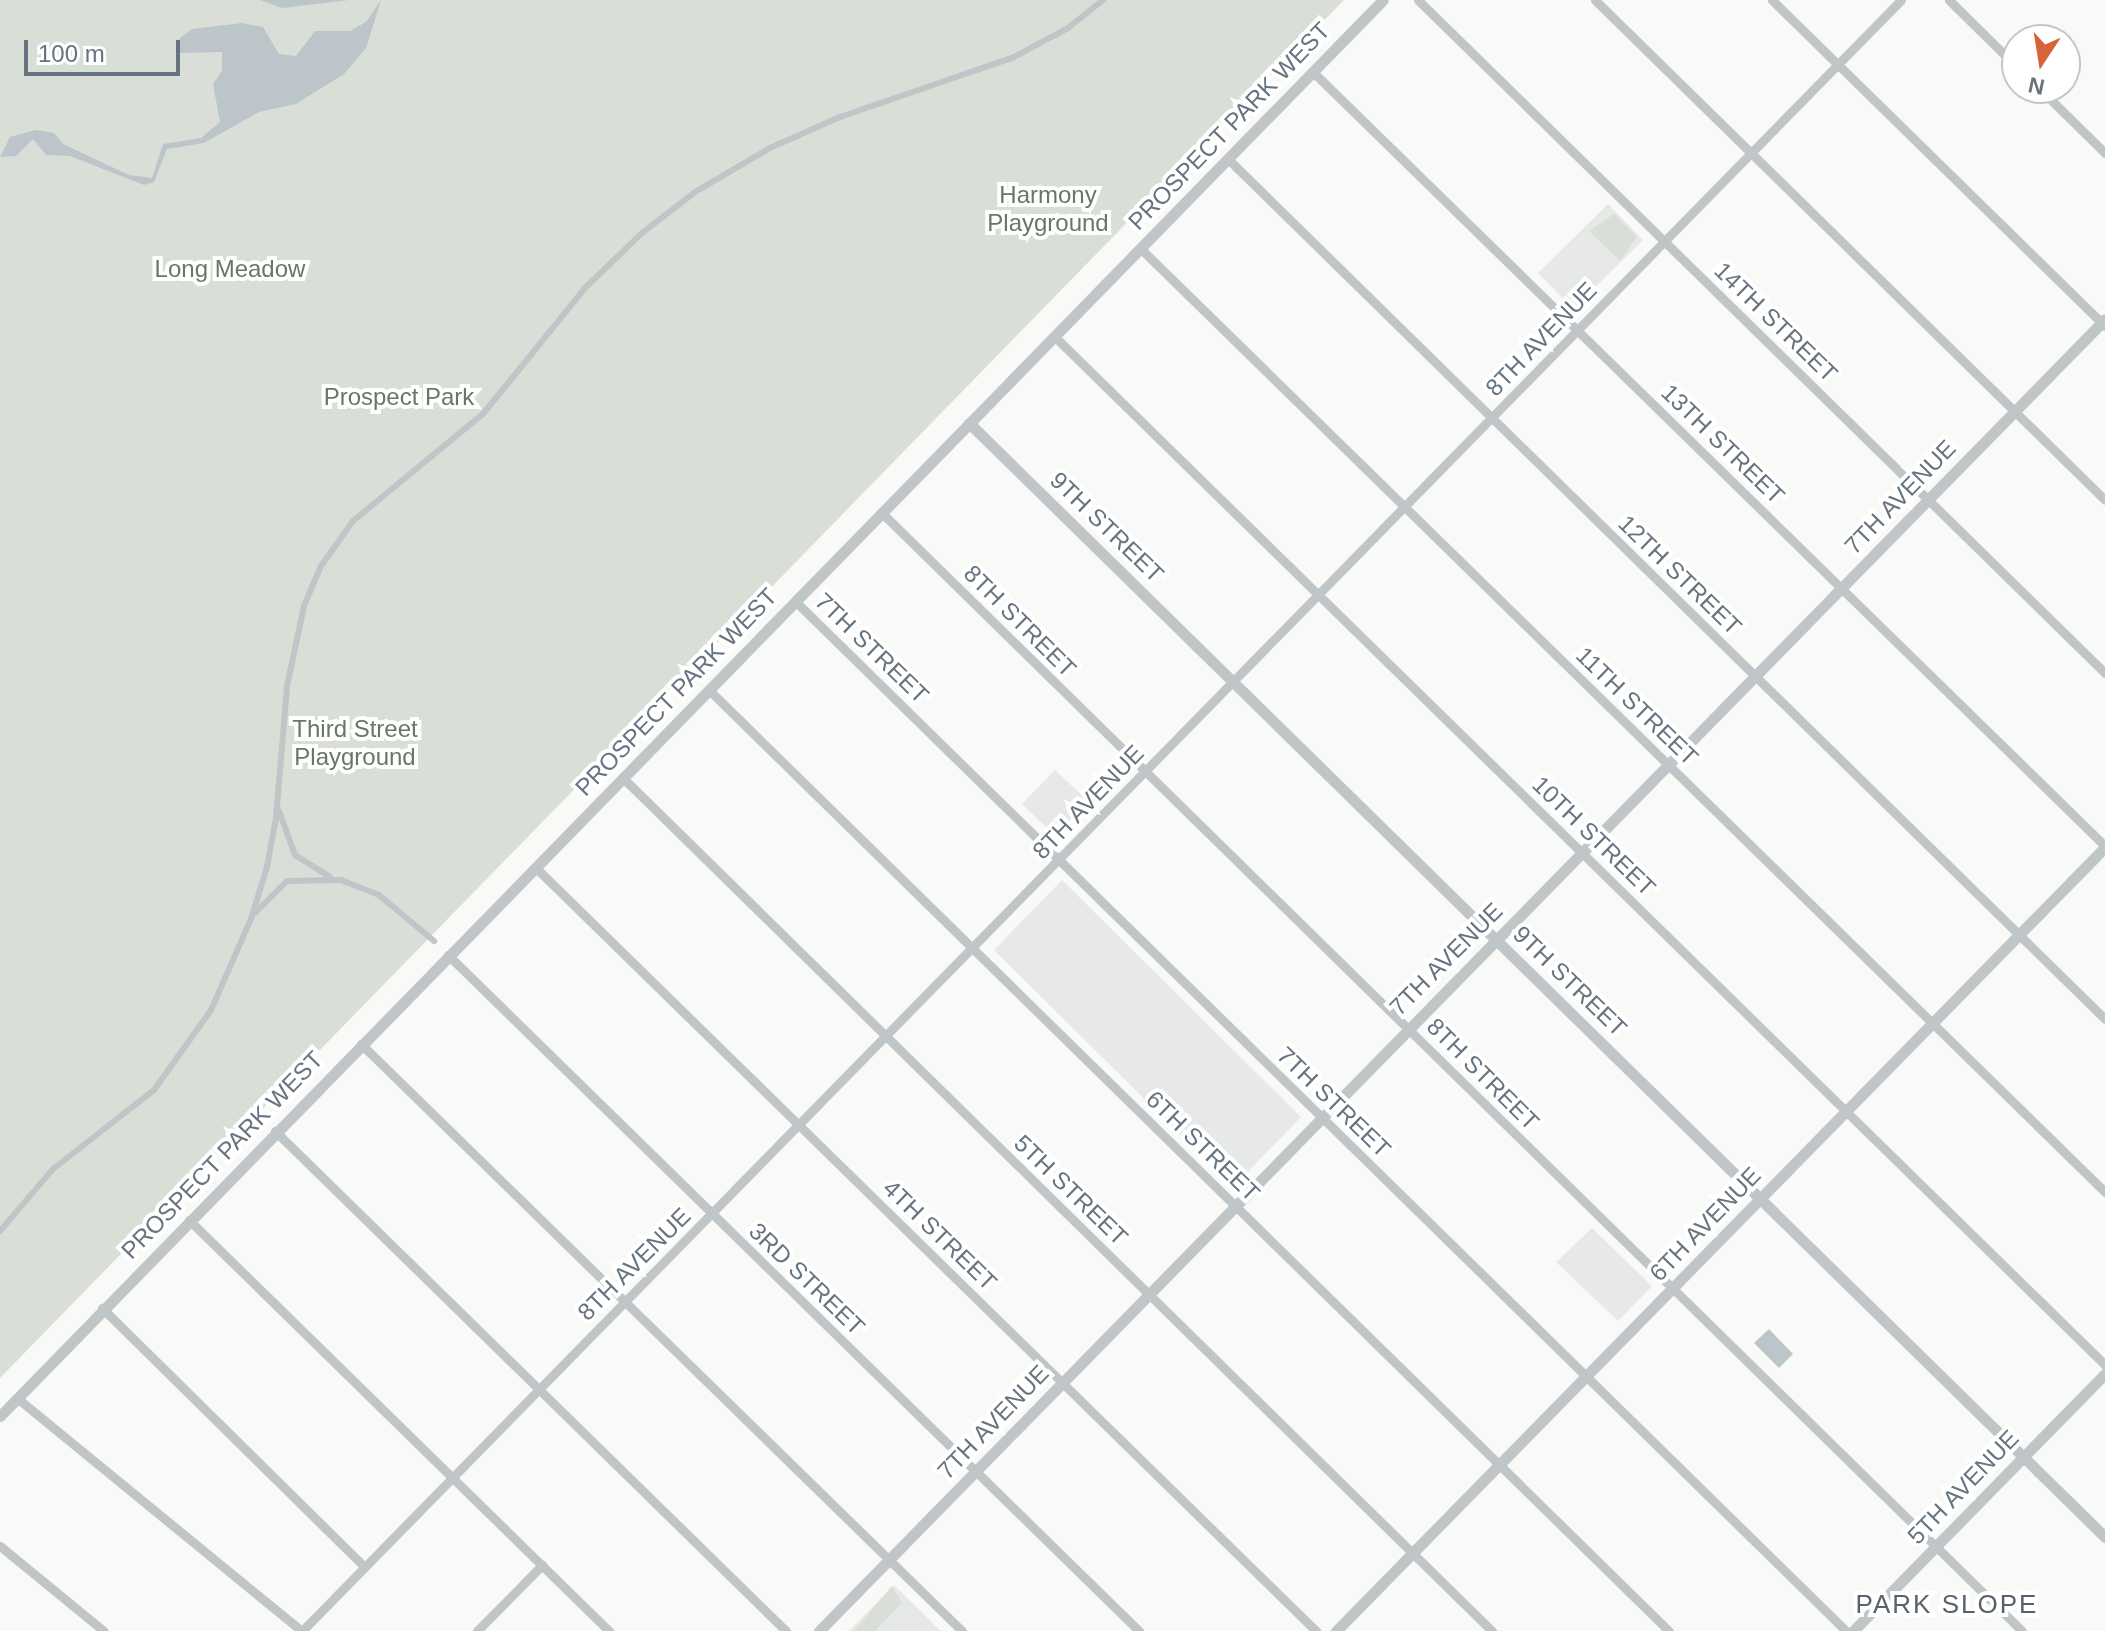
<!DOCTYPE html>
<style>
body{margin:0}
#map{position:relative;width:2105px;height:1631px;overflow:hidden;background:#f9f9f7;font-family:Arial,sans-serif}
div>[style]{position:absolute}
.built>*{inset:0;background:#e7e8e8}
.green>*{inset:0;background:#d9ded6}
.water>*{inset:0;background:#bcc5ca}
.pedestrian>*{height:6px;margin:-3px;padding:0 3px;transform-origin:3px;border-radius:3px;background:#c0c5c8}
.minor>*{height:9px;margin:-4.5px;padding:0 4.5px;transform-origin:4.5px;border-radius:4.5px;background:#c0c5c8}
.tertiary>*{height:11px;margin:-5.5px;padding:0 5.5px;transform-origin:5.5px;border-radius:5.5px;background:#c0c5c8}
span{translate:-50% -50%;white-space:nowrap;text-align:center;line-height:1.15;-webkit-text-stroke:8px #fff;paint-order:stroke}
.street-label{font-size:24px;color:#667480}
.park-label{font-size:24px;color:#677865}
.neighbourhood-label{font-size:26px;color:#58626b;letter-spacing:2px}
.north{position:absolute;left:2001px;top:24px;width:80px;height:80px;box-sizing:border-box;background:#fff;border:2px solid #c2c7cc;border-radius:50%;rotate:192deg;font-size:22px;font-weight:700;line-height:32px;text-align:center;color:#667480}
.north::after{content:'';display:block;margin:auto;width:28px;height:36px;background:#d66339;clip-path:polygon(50% 0,100% 100%,50% 72%,0 100%)}
.scale{position:absolute;left:24px;top:40px;width:156px;height:36px;box-sizing:border-box;border:4px solid #667480;border-top:0;padding-left:10px;font-size:24px;line-height:28px;white-space:nowrap;color:#667480;-webkit-text-stroke:6px #fff;paint-order:stroke}
</style>
<div id="map">
<div class="built">
<div style="clip-path:polygon(1608px 204px,1643px 240px,1573px 309px,1538px 273px)"></div>
<div style="clip-path:polygon(1055px 770px,1088px 801px,1055px 836px,1022px 804px)"></div>
<div style="clip-path:polygon(1062px 880px,1301px 1117px,1233px 1187px,994px 950px)"></div>
<div style="clip-path:polygon(1592px 1228px,1652px 1286px,1618px 1321px,1556px 1262px)"></div>
<div style="clip-path:polygon(894px 1585px,941px 1631px,849px 1631px)"></div>
</div>
<div class="green">
<div style="clip-path:polygon(0 0,1344px 0,0 1378px)"></div>
<div style="clip-path:polygon(1614px 214px,1637px 237px,1620px 261px,1589px 231px)"></div>
<div style="clip-path:polygon(892px 1586px,902px 1603px,875px 1631px,854px 1631px)"></div>
</div>
<div class="water">
<div style="clip-path:polygon(260px 0,349px 0,282px 8px)"></div>
<div style="clip-path:polygon(381px 0,366px 48px,344px 74px,296px 104px,259px 112px,204px 143px,167px 149px,154px 182px,144px 185px,70px 156px,46px 155px,33px 139px,16px 156px,0 157px,10px 137px,36px 130px,54px 133px,63px 144px,129px 175px,152px 178px,163px 144px,201px 138px,220px 122px,213px 84px,222px 71px,222px 52px,177px 53px,180px 38px,192px 29px,242px 23px,263px 27px,279px 54px,296px 56px,315px 31px,350px 31px,366px 22px)"></div>
<div style="clip-path:polygon(1769px 1329px,1793px 1354px,1779px 1368px,1754px 1343px)"></div>
</div>
<div class="pedestrian">
<div style="left:279px;top:811px;width:47px;rotate:70deg"></div>
<div style="left:295px;top:855px;width:41px;rotate:32.2deg"></div>
<div style="left:255px;top:913px;width:45px;rotate:-45deg"></div>
<div style="left:287px;top:881px;width:54px;rotate:-1.1deg"></div>
<div style="left:341px;top:880px;width:41px;rotate:21.5deg"></div>
<div style="left:379px;top:895px;width:72px;rotate:39.9deg"></div>
<div style="left:0;top:1231px;width:82px;rotate:-49.5deg"></div>
<div style="left:53px;top:1169px;width:128px;rotate:-38deg"></div>
<div style="left:154px;top:1090px;width:98px;rotate:-54.5deg"></div>
<div style="left:211px;top:1010px;width:99px;rotate:-66.3deg"></div>
<div style="left:251px;top:919px;width:54px;rotate:-72.9deg"></div>
<div style="left:267px;top:867px;width:50px;rotate:-79.6deg"></div>
<div style="left:276px;top:818px;width:132px;rotate:-85.2deg"></div>
<div style="left:287px;top:686px;width:82px;rotate:-78deg"></div>
<div style="left:304px;top:606px;width:43px;rotate:-67deg"></div>
<div style="left:321px;top:566px;width:55px;rotate:-54.6deg"></div>
<div style="left:353px;top:521px;width:168px;rotate:-39.5deg"></div>
<div style="left:483px;top:414px;width:162px;rotate:-51deg"></div>
<div style="left:585px;top:288px;width:79px;rotate:-44deg"></div>
<div style="left:642px;top:233px;width:67px;rotate:-37.7deg"></div>
<div style="left:695px;top:192px;width:87px;rotate:-30.4deg"></div>
<div style="left:770px;top:148px;width:77px;rotate:-23.9deg"></div>
<div style="left:840px;top:117px;width:184px;rotate:-19deg"></div>
<div style="left:1014px;top:57px;width:61px;rotate:-28.2deg"></div>
<div style="left:1068px;top:28px;width:45px;rotate:-38.7deg"></div>
</div>
<div class="minor">
<div style="left:1418px;top:0;width:962px;rotate:44.41deg"></div>
<div style="left:1595px;top:0;width:714px;rotate:44.43deg"></div>
<div style="left:1772px;top:0;width:466px;rotate:44.4deg"></div>
<div style="left:1949px;top:0;width:95px;rotate:44.6deg"></div>
<div style="left:1313px;top:72px;width:1107px;rotate:44.34deg"></div>
<div style="left:2039px;top:88px;width:93px;rotate:44.6deg"></div>
<div style="left:1228px;top:159px;width:1228px;rotate:44.44deg"></div>
<div style="left:1140px;top:248px;width:1350px;rotate:44.37deg"></div>
<div style="left:1054px;top:336px;width:1471px;rotate:44.39deg"></div>
<div style="left:881px;top:512px;width:1598px;rotate:44.44deg"></div>
<div style="left:795px;top:601px;width:1472px;rotate:44.42deg"></div>
<div style="left:709px;top:690px;width:1344px;rotate:44.43deg"></div>
<div style="left:623px;top:778px;width:1218px;rotate:44.47deg"></div>
<div style="left:535px;top:867px;width:1093px;rotate:44.37deg"></div>
<div style="left:448px;top:955px;width:967px;rotate:44.37deg"></div>
<div style="left:361px;top:1044px;width:840px;rotate:44.32deg"></div>
<div style="left:275px;top:1131px;width:715px;rotate:44.38deg"></div>
<div style="left:189px;top:1220px;width:588px;rotate:44.38deg"></div>
<div style="left:102px;top:1308px;width:369px;rotate:44.6deg"></div>
<div style="left:17px;top:1398px;width:368px;rotate:39.3deg"></div>
<div style="left:0;top:1546px;width:134px;rotate:39.3deg"></div>
<div style="left:302px;top:1631px;width:2284px;rotate:-45.57deg"></div>
<div style="left:477px;top:1631px;width:93px;rotate:-45.4deg"></div>
</div>
<div class="tertiary">
<div style="left:969px;top:423px;width:1591px;rotate:44.44deg"></div>
<div style="left:0;top:1416px;width:1979px;rotate:-45.68deg"></div>
<div style="left:819px;top:1631px;width:1837px;rotate:-45.57deg"></div>
<div style="left:1336px;top:1631px;width:1098px;rotate:-45.55deg"></div>
<div style="left:1853px;top:1631px;width:360px;rotate:-45.6deg"></div>
</div>
<div class="street-label">
<span style="left:1229px;top:126px;rotate:-46deg">PROSPECT PARK WEST</span>
<span style="left:1776px;top:322px;rotate:44deg">14TH STREET</span>
<span style="left:1541px;top:339px;rotate:-46deg">8TH AVENUE</span>
<span style="left:1723px;top:444px;rotate:44deg">13TH STREET</span>
<span style="left:1900px;top:497px;rotate:-46deg">7TH AVENUE</span>
<span style="left:1107px;top:527px;rotate:44deg">9TH STREET</span>
<span style="left:1680px;top:575px;rotate:44deg">12TH STREET</span>
<span style="left:1020px;top:621px;rotate:45deg">8TH STREET</span>
<span style="left:872px;top:648px;rotate:44deg">7TH STREET</span>
<span style="left:676px;top:692px;rotate:-46deg">PROSPECT PARK WEST</span>
<span style="left:1637px;top:706px;rotate:44deg">11TH STREET</span>
<span style="left:1088px;top:802px;rotate:-46deg">8TH AVENUE</span>
<span style="left:1594px;top:836px;rotate:44deg">10TH STREET</span>
<span style="left:1446px;top:959px;rotate:-45deg">7TH AVENUE</span>
<span style="left:1570px;top:981px;rotate:44deg">9TH STREET</span>
<span style="left:1483px;top:1074px;rotate:45deg">8TH STREET</span>
<span style="left:1334px;top:1102px;rotate:44deg">7TH STREET</span>
<span style="left:1203px;top:1146px;rotate:44deg">6TH STREET</span>
<span style="left:222px;top:1155px;rotate:-46deg">PROSPECT PARK WEST</span>
<span style="left:1071px;top:1190px;rotate:44deg">5TH STREET</span>
<span style="left:1705px;top:1224px;rotate:-46deg">6TH AVENUE</span>
<span style="left:940px;top:1235px;rotate:44deg">4TH STREET</span>
<span style="left:634px;top:1264px;rotate:-45deg">8TH AVENUE</span>
<span style="left:807px;top:1279px;rotate:44deg">3RD STREET</span>
<span style="left:993px;top:1422px;rotate:-46deg">7TH AVENUE</span>
<span style="left:1963px;top:1487px;rotate:-46deg">5TH AVENUE</span>
</div>
<div class="park-label">
<span style="left:1048px;top:209px">Harmony<br>Playground</span>
<span style="left:230px;top:269px">Long Meadow</span>
<span style="left:399px;top:397px">Prospect Park</span>
<span style="left:355px;top:743px">Third Street<br>Playground</span>
</div>
<div class="neighbourhood-label">
<span style="left:1947px;top:1605px">PARK SLOPE</span>
</div>
<div class="north">N</div>
<div class="scale">100 m</div>
</div>
